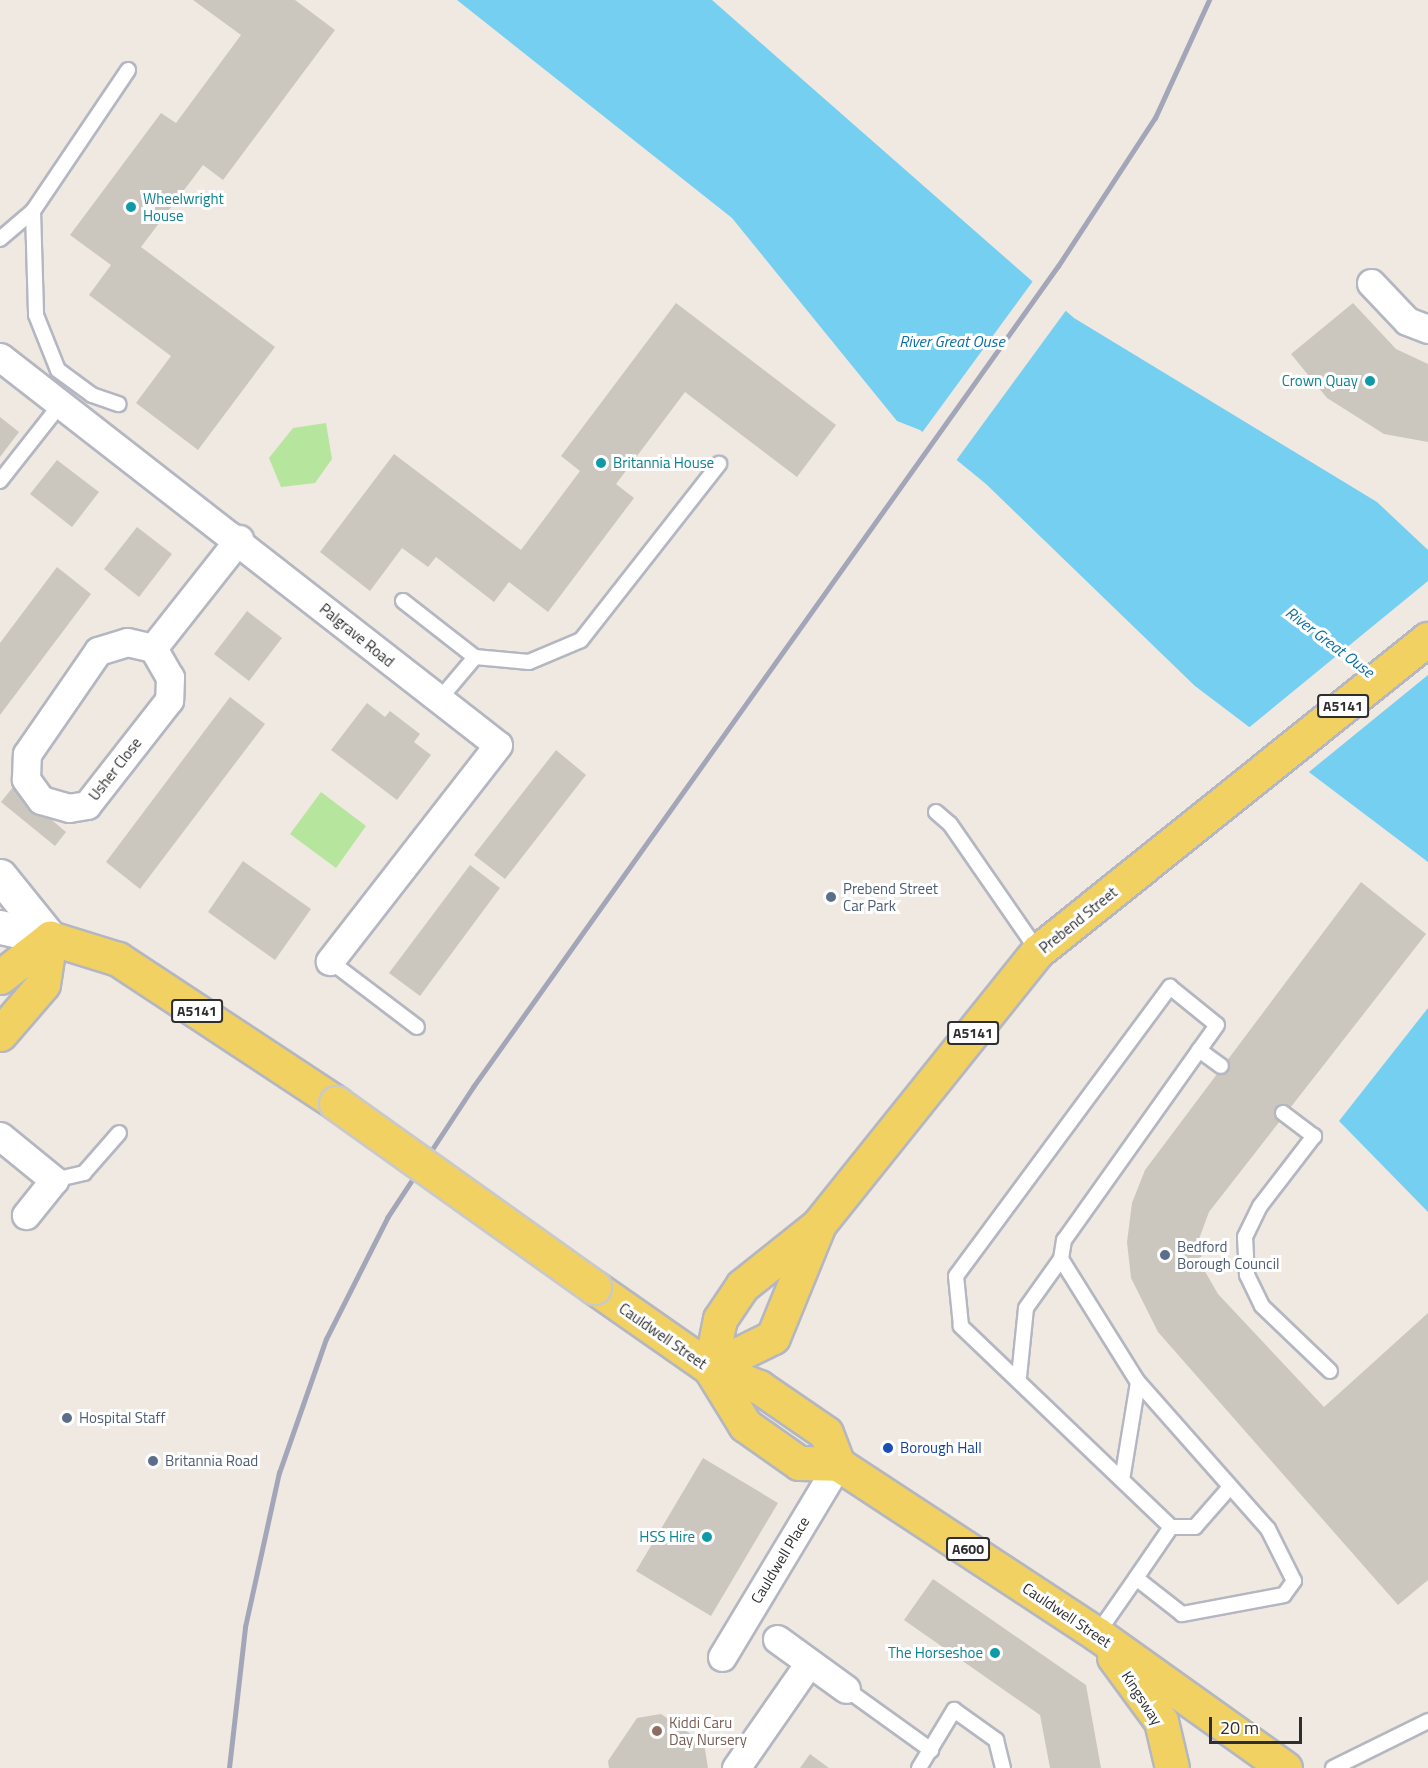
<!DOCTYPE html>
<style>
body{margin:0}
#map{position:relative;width:1428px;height:1768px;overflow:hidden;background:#efe9e1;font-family:"Titillium Web",sans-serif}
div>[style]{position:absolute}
.green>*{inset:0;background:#b6e59e}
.water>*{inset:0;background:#75cff0}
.pier>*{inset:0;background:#efe9e1}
.building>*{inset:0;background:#cbc7bf}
.roads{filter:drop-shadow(2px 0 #b4b7c1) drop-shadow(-2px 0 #b4b7c1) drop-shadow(0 2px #b4b7c1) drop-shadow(0 -2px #b4b7c1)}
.service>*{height:14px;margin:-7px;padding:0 7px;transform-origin:7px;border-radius:7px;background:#fff}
.minor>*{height:27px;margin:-13.5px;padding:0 13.5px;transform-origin:13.5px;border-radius:13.5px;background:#fff}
.secondary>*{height:33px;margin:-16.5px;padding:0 16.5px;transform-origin:16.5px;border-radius:16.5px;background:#fff}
.primary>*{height:33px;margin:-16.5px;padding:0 16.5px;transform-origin:16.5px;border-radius:16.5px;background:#f2d163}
.rail>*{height:4.5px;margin:-2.25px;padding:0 2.25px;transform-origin:2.25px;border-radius:2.25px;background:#a3a6b8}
.bridges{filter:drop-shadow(2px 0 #c9c9c9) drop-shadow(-2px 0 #c9c9c9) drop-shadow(0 2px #c9c9c9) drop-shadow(0 -2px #c9c9c9)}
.primary-bridge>*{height:33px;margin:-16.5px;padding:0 16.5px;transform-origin:16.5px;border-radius:16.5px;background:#f2d163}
.dots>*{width:16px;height:16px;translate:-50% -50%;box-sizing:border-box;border:3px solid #fff;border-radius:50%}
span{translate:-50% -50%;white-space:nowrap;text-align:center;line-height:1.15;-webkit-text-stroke:6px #fff;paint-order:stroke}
.shield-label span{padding:2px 4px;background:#fff;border:2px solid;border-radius:4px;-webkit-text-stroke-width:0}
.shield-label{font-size:14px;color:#2e2e2e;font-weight:700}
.culture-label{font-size:15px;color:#0d838f}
.left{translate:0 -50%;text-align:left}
.right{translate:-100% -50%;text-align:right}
.street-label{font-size:15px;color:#2e2e2e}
.service-label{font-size:15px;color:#4e5e75}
.transit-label{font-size:15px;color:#164399}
.education-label{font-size:15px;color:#785e54}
.water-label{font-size:16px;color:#0d6fa3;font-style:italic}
.scale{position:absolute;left:1209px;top:1717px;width:93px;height:27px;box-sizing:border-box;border:3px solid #2e2e2e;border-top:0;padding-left:8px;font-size:18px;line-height:21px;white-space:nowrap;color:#2e2e2e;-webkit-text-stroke:4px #fff;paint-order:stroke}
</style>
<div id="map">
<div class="green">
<div style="clip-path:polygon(326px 423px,332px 459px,315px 483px,281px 487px,269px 458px,293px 428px)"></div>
<div style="clip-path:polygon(321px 792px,366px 826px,336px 868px,290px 834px)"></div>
</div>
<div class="water">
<div style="clip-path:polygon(457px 0,712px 0,1074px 318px,1377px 502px,1428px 550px,1428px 862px,1195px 686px,986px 484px,920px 430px,897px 421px,732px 218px)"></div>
<div style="clip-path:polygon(1428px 1008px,1428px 1212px,1339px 1121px)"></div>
</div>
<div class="pier">
<div style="clip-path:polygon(1033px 281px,1067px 309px,955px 462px,921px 434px)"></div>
<div style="clip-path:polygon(1428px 581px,1428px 675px,1304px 776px,1246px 730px)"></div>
</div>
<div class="building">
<div style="clip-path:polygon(193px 0,295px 0,335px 30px,223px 180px,203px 165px,141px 247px,275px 347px,198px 450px,136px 403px,171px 356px,89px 295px,111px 265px,70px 235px,161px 113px,176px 123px,241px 35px)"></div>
<div style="clip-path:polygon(676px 303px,836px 425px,797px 477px,685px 392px,616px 484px,634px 498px,548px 612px,509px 582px,494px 602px,436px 557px,428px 567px,402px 548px,370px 591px,320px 552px,394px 454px,521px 550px,580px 471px,561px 456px)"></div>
<div style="clip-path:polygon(1353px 303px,1396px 349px,1428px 364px,1428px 442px,1384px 434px,1327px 398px,1291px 354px)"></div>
<div style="clip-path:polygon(0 417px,19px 432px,0 457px)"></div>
<div style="clip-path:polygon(57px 460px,99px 492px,72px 527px,30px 494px)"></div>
<div style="clip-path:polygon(137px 527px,172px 554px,139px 597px,104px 569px)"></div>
<div style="clip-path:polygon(57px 567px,91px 594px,0 715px,0 643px)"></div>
<div style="clip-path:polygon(247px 611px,282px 638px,249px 681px,214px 654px)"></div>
<div style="clip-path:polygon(230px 697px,265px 724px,140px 889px,106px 862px)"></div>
<div style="clip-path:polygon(367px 703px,385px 717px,390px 711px,420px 734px,414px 742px,431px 755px,397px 800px,331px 750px)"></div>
<div style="clip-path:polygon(556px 750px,586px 775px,505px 879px,474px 855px)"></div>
<div style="clip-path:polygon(13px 787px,66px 832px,55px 846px,1px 802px)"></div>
<div style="clip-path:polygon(243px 861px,311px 909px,275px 960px,208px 912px)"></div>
<div style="clip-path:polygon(470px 865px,500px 888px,420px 996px,389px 973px)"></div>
<div style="clip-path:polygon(1361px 882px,1426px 934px,1209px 1212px,1199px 1239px,1203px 1268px,1218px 1294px,1324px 1407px,1428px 1313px,1428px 1580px,1398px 1605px,1158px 1332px,1131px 1278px,1127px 1242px,1132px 1203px,1145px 1170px)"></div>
<div style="clip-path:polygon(703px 1458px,778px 1503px,711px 1616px,636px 1571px)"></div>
<div style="clip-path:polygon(933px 1579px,1086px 1685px,1101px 1768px,1050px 1768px,1040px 1715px,904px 1620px)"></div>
<div style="clip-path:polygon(661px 1714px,704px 1743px,708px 1768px,609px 1768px,608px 1761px,637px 1718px)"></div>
<div style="clip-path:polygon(810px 1754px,829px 1768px,800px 1768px)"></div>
</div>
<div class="roads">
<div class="service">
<div style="left:33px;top:211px;width:170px;rotate:-56deg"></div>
<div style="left:0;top:239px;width:43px;rotate:-40.3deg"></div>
<div style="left:33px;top:211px;width:104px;rotate:88.3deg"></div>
<div style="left:36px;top:315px;width:59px;rotate:68.2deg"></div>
<div style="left:58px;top:370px;width:42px;rotate:36.3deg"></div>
<div style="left:92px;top:395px;width:28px;rotate:19deg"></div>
<div style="left:0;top:481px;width:95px;rotate:-51.8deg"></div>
<div style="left:403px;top:601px;width:91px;rotate:37.9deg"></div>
<div style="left:438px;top:701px;width:57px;rotate:-49.9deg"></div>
<div style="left:475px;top:657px;width:54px;rotate:5.3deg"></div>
<div style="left:529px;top:662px;width:56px;rotate:-22.9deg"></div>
<div style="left:581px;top:640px;width:224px;rotate:-51.9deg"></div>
<div style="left:936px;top:812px;width:18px;rotate:41deg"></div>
<div style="left:950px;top:824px;width:155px;rotate:55.3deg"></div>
<div style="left:330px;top:961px;width:109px;rotate:37.2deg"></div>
<div style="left:1199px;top:1050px;width:27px;rotate:36deg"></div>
<div style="left:1283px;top:1113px;width:39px;rotate:37deg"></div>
<div style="left:1314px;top:1136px;width:88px;rotate:127.6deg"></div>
<div style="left:1260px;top:1206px;width:34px;rotate:116deg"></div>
<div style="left:1245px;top:1237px;width:38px;rotate:87deg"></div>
<div style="left:1247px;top:1275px;width:34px;rotate:64deg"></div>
<div style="left:1262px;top:1306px;width:94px;rotate:43.7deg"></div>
<div style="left:54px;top:1180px;width:31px;rotate:-13deg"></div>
<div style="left:84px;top:1173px;width:53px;rotate:-48.8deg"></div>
<div style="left:1019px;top:1377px;width:69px;rotate:-84.2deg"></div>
<div style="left:1026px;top:1308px;width:60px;rotate:-54.5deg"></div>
<div style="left:1122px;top:1480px;width:99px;rotate:-80.7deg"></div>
<div style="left:1171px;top:1527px;width:24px"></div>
<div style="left:1195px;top:1527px;width:53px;rotate:-48.8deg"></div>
<div style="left:1097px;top:1634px;width:68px;rotate:-55.1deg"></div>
<div style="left:1136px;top:1578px;width:62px;rotate:-55.5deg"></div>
<div style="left:1171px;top:1527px;width:291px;rotate:-136.3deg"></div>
<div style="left:961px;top:1326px;width:50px;rotate:-95.7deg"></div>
<div style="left:956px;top:1276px;width:360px;rotate:-53.5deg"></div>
<div style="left:1170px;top:987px;width:60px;rotate:39deg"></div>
<div style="left:1217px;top:1025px;width:264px;rotate:125.4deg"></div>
<div style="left:1064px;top:1240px;width:19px;rotate:99deg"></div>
<div style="left:1061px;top:1259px;width:145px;rotate:58deg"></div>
<div style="left:1138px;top:1382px;width:196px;rotate:48.5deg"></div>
<div style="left:1268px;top:1529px;width:58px;rotate:63.4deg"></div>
<div style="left:1294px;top:1581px;width:17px;rotate:126deg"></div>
<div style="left:1284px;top:1595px;width:104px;rotate:169.4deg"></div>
<div style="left:1182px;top:1614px;width:58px;rotate:-142deg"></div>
<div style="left:846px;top:1689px;width:105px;rotate:35.7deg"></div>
<div style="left:919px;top:1768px;width:68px;rotate:-58.9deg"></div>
<div style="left:954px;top:1710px;width:52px;rotate:35.5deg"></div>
<div style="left:996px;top:1740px;width:29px;rotate:76deg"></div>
<div style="left:1333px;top:1768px;width:106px;rotate:-26.3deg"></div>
</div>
<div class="minor">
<div style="left:1371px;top:283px;width:52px;rotate:46.5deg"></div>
<div style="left:1407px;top:321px;width:22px;rotate:21deg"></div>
<div style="left:0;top:357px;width:631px;rotate:37.92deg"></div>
<div style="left:498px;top:745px;width:274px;rotate:127.9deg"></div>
<div style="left:127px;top:642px;width:27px;rotate:13deg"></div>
<div style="left:153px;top:648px;width:34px;rotate:60deg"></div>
<div style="left:170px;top:677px;width:23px;rotate:92deg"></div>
<div style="left:169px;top:700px;width:133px;rotate:128deg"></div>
<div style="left:87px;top:805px;width:18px;rotate:171deg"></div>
<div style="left:69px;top:808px;width:29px;rotate:-164deg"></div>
<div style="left:41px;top:800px;width:26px;rotate:-126deg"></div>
<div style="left:26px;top:779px;width:25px;rotate:-88deg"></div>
<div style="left:27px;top:754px;width:125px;rotate:-55.4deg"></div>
<div style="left:98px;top:651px;width:30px;rotate:-17deg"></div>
<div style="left:153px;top:648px;width:139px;rotate:-51.7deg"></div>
<div style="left:0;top:1136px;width:70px;rotate:39.2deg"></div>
<div style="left:54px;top:1180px;width:45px;rotate:128.7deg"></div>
<div style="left:777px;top:1639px;width:85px;rotate:35.9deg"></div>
<div style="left:722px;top:1657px;width:225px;rotate:-59deg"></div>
<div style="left:736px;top:1768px;width:128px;rotate:-55.2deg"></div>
</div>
<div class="secondary">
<div style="left:0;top:876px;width:80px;rotate:51.1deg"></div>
<div style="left:0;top:927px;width:51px;rotate:12.4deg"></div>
</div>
<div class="primary">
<div style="left:50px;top:938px;width:71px;rotate:17.2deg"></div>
<div style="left:118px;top:959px;width:261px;rotate:33.4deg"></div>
<div style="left:0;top:977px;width:63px;rotate:-38deg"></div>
<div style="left:0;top:1034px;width:66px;rotate:-49.3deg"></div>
<div style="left:43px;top:984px;width:47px;rotate:-81.3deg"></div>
<div style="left:594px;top:1287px;width:141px;rotate:34.9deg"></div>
<div style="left:710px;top:1368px;width:67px;rotate:58.4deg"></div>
<div style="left:745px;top:1425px;width:66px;rotate:35.1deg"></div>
<div style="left:799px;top:1463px;width:39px;rotate:1deg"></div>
<div style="left:838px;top:1464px;width:310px;rotate:33.3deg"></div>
<div style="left:1097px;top:1634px;width:231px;rotate:35.5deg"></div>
<div style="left:710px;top:1368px;width:70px;rotate:-26.2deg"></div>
<div style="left:773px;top:1337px;width:122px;rotate:-67.8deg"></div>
<div style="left:819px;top:1224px;width:350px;rotate:-51.3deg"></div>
<div style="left:1038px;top:951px;width:499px;rotate:-38.7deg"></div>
<div style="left:710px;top:1368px;width:50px;rotate:-78.5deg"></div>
<div style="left:720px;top:1319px;width:40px;rotate:-56deg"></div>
<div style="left:742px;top:1286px;width:95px;rotate:-38.6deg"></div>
<div style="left:710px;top:1368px;width:53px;rotate:21.2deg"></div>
<div style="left:759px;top:1387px;width:81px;rotate:34.5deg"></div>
<div style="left:826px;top:1433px;width:33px;rotate:69deg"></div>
<div style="left:1114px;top:1657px;width:79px;rotate:53.7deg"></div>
<div style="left:1161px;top:1721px;width:48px;rotate:76.8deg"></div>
</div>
</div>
<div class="rail">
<div style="left:229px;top:1768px;width:142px;rotate:-83.5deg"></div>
<div style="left:245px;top:1627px;width:158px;rotate:-77.6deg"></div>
<div style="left:279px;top:1473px;width:142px;rotate:-70.7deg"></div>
<div style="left:326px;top:1339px;width:136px;rotate:-63.2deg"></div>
<div style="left:387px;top:1218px;width:157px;rotate:-56.7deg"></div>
<div style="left:473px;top:1087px;width:1008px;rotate:-54.53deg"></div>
<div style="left:1058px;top:266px;width:177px;rotate:-56.8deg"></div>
<div style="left:1155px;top:118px;width:130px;rotate:-65.4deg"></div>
</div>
<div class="bridges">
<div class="primary-bridge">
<div style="left:336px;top:1103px;width:317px;rotate:35.5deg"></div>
</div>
</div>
<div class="dots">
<div style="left:131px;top:207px;background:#0f9aa8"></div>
<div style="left:1370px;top:381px;background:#0f9aa8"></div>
<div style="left:601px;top:463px;background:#0f9aa8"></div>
<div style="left:831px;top:897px;background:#5c6f8a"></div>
<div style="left:1165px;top:1255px;background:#5c6f8a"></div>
<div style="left:67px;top:1418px;background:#5c6f8a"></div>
<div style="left:888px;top:1448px;background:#1a4fb4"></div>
<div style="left:153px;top:1461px;background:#5c6f8a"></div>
<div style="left:707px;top:1537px;background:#0f9aa8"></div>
<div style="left:995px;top:1653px;background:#0f9aa8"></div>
<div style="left:657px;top:1731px;background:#8d6e63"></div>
</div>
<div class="shield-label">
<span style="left:1343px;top:706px">A5141</span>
<span style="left:197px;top:1011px">A5141</span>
<span style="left:973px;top:1033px">A5141</span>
<span style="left:968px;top:1549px">A600</span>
</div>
<div class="culture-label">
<span class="left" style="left:143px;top:207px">Wheelwright<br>House</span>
<span class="right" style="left:1358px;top:381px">Crown Quay</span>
<span class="left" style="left:613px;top:463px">Britannia House</span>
<span class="right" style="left:695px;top:1537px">HSS Hire</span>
<span class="right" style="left:983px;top:1653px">The Horseshoe</span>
</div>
<div class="street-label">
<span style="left:357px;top:635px;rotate:39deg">Palgrave Road</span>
<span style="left:115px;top:769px;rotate:-52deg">Usher Close</span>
<span style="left:1078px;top:920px;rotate:-39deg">Prebend Street</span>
<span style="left:663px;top:1336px;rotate:35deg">Cauldwell Street</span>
<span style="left:780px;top:1560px;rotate:-59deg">Cauldwell Place</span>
<span style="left:1067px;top:1615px;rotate:34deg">Cauldwell Street</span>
<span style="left:1142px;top:1698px;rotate:57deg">Kingsway</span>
</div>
<div class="service-label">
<span class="left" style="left:843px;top:897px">Prebend Street<br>Car Park</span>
<span class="left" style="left:1177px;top:1255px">Bedford<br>Borough Council</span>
<span class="left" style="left:79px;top:1418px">Hospital Staff</span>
<span class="left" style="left:165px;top:1461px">Britannia Road</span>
</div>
<div class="transit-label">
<span class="left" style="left:900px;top:1448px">Borough Hall</span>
</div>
<div class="education-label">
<span class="left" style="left:669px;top:1731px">Kiddi Caru<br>Day Nursery</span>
</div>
<div class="water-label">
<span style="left:952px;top:341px">River Great Ouse</span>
<span style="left:1330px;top:642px;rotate:37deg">River Great Ouse</span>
</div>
<div class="scale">20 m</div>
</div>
